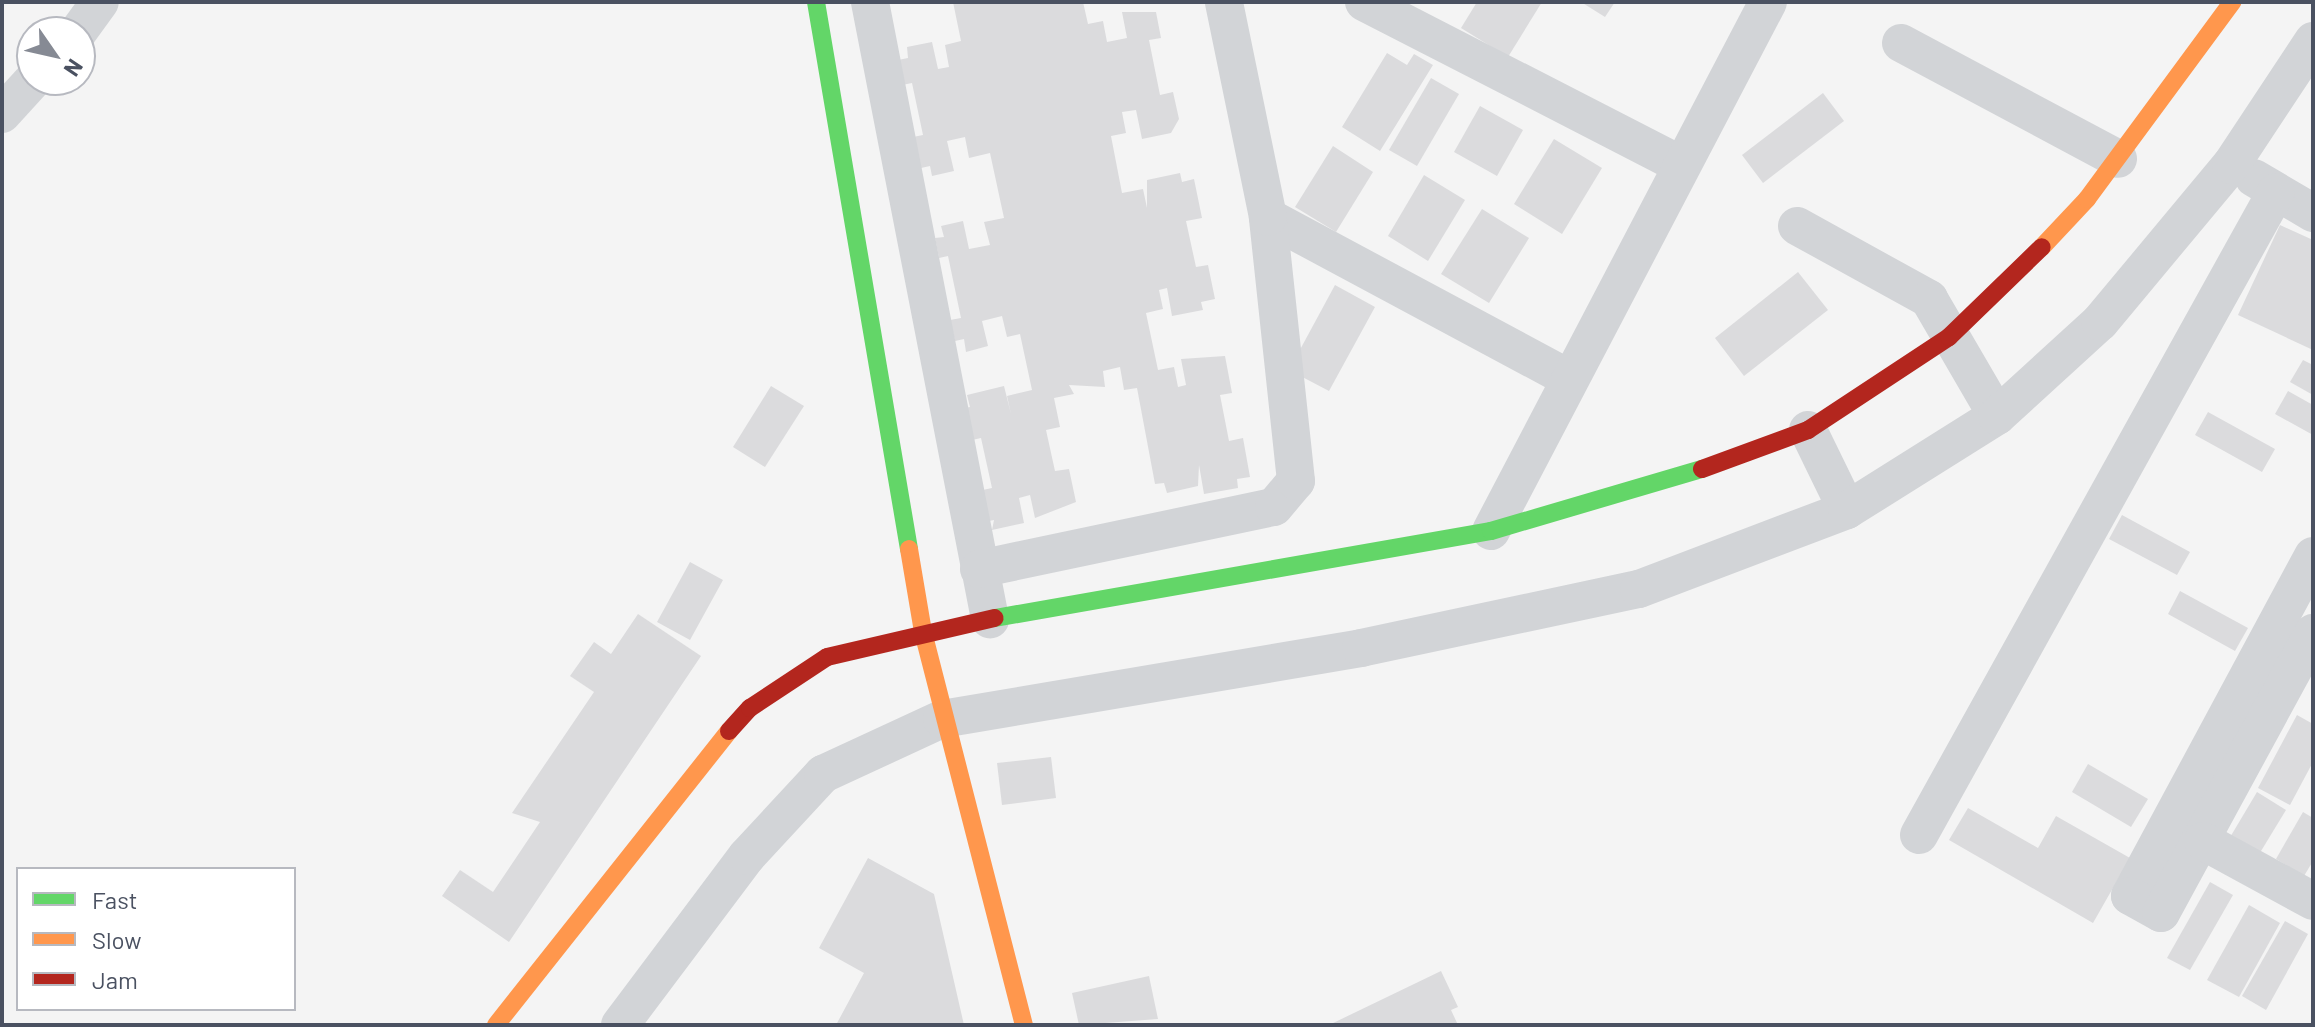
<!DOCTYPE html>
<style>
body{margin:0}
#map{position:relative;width:2315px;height:1027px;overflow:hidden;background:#f4f4f4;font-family:Barlow,sans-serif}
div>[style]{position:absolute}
.building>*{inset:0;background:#dbdbdd}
.street>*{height:38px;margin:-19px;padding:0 19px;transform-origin:19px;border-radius:19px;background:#d2d4d7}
.fast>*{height:18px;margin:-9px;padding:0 9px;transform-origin:9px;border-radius:9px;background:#63d668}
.slow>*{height:18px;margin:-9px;padding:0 9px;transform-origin:9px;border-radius:9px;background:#ff974d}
.jam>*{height:18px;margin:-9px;padding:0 9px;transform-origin:9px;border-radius:9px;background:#b3261e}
span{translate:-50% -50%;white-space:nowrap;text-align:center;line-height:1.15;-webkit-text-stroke:8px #fff;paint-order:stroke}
.frame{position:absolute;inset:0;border:4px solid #4a5161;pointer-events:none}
.legend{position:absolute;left:16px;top:867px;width:280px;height:144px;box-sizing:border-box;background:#fff;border:2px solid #b7b9c0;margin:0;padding:10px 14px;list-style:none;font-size:24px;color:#4a5161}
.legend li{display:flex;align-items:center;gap:16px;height:40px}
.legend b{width:40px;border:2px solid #b7b9c0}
.north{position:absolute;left:16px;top:16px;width:80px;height:80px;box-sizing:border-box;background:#fff;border:2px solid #b7b9c0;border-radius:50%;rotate:124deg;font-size:22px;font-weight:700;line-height:32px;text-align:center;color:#4a5161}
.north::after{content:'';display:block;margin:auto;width:28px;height:36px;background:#868a94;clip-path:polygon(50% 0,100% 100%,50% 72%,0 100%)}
</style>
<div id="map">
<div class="building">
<div style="clip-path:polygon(953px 2px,1083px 2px,1088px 24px,1103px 21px,1107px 42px,1127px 38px,1122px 12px,1156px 12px,1161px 38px,1149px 40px,1160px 95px,1173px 92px,1179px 119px,1171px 133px,1142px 139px,1136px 110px,1122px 112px,1126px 133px,1111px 136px,1122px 193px,1143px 189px,1147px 208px,1147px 180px,1180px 173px,1182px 182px,1194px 179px,1202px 218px,1186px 221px,1196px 267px,1208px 265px,1215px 299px,1201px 302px,1203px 310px,1172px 316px,1167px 288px,1159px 290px,1163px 309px,1146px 313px,1158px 370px,1174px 367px,1178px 387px,1186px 385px,1181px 359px,1225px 356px,1232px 393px,1220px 395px,1229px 441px,1243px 438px,1250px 477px,1237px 479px,1238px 488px,1204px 494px,1199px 465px,1198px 486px,1167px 493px,1164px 483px,1155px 484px,1137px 388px,1124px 390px,1120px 367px,1103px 371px,1105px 387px,1069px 385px,1074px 394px,1054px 398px,1060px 427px,1046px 430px,1055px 471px,1069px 469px,1076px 502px,1035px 518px,1030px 495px,1019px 498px,1024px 523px,992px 530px,994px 520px,984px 522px,978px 491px,992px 488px,981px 438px,968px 441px,961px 409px,970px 407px,967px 395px,1004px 386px,1011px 414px,1007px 396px,1032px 390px,1020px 334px,1007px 337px,1002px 316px,982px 321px,988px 346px,966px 352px,964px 339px,955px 341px,950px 320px,961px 318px,948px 256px,939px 258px,935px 238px,944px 237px,941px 226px,963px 221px,969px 249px,990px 245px,984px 222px,1004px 218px,990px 153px,969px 158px,965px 137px,947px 141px,954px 171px,932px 176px,930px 166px,921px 168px,908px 138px,923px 135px,912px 83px,902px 85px,898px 60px,908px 58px,907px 47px,932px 42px,938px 69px,949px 67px,945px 45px,961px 41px)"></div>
<div style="clip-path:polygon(1477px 2px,1542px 2px,1508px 57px,1461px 28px)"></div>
<div style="clip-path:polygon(1581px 2px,1615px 2px,1605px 17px)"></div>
<div style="clip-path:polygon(1387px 53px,1407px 65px,1414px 54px,1433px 65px,1380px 151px,1342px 127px)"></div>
<div style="clip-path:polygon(1431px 78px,1459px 94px,1417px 166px,1389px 150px)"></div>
<div style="clip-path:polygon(1823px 93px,1844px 121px,1763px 183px,1742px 155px)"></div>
<div style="clip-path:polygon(1480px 106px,1523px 130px,1497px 176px,1454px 152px)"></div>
<div style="clip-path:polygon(1554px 139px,1602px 168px,1562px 234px,1514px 204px)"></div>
<div style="clip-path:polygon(1333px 146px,1373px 172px,1336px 232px,1295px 207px)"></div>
<div style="clip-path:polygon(1424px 175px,1465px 200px,1428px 261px,1388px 236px)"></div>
<div style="clip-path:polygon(1482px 209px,1529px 238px,1489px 303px,1441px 274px)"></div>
<div style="clip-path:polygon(2280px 225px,2313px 240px,2313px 350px,2238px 315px)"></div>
<div style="clip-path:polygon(1798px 272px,1828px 310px,1744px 376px,1715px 338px)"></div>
<div style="clip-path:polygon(1335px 285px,1375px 307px,1329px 391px,1289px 370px)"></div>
<div style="clip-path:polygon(2303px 360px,2313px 365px,2313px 395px,2290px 382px)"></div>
<div style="clip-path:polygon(771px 386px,804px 406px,765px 467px,733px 447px)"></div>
<div style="clip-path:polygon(2288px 391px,2313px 405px,2313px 435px,2275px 414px)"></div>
<div style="clip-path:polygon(2208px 412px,2275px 449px,2262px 472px,2195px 435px)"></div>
<div style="clip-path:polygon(2122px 515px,2190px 552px,2177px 575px,2109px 539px)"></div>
<div style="clip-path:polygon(690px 562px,723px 580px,690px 640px,657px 622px)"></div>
<div style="clip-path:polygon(2180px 591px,2248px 628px,2235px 651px,2168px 614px)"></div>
<div style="clip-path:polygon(638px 614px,701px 656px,509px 942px,442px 896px,460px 870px,493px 892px,540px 822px,512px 813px,594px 692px,570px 676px,594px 642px,611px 654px)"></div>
<div style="clip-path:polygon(2297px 715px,2313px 724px,2313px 762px,2290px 805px,2258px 788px)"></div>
<div style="clip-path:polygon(1051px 757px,1056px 798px,1002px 805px,997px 763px)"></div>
<div style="clip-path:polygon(2088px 764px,2148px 799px,2131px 827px,2072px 792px)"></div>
<div style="clip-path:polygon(2257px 792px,2286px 810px,2258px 856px,2229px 839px)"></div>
<div style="clip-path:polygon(1968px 808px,2038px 848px,2056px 816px,2130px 858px,2093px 923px,1949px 840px)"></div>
<div style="clip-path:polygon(2303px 812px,2313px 818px,2313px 861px,2304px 876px,2276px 859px)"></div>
<div style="clip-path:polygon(868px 858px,934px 894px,964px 1025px,836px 1025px,864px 973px,819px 948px)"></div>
<div style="clip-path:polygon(2210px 882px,2233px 895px,2190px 970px,2167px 958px)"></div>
<div style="clip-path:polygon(2249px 905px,2280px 923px,2239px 997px,2207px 980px)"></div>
<div style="clip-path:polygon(2285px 921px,2308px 934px,2266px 1010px,2242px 996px)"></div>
<div style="clip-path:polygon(1441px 971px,1458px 1007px,1451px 1010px,1458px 1025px,1329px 1025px)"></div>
<div style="clip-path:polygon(1149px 976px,1158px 1019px,1079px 1025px,1072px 993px)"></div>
</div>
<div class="street">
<div style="left:870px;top:2px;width:629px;rotate:78.99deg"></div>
<div style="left:1364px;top:2px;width:356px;rotate:27.2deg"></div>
<div style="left:78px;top:32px;width:37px;rotate:-54deg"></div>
<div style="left:1901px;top:43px;width:246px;rotate:28.1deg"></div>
<div style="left:2px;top:114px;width:46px;rotate:-47.6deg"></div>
<div style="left:2254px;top:178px;width:69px;rotate:30.7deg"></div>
<div style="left:1268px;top:217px;width:340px;rotate:28.2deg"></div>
<div style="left:1797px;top:226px;width:151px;rotate:28.9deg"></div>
<div style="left:1929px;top:299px;width:135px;rotate:59.8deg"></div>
<div style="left:1808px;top:430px;width:89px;rotate:64deg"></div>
<div style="left:1491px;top:531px;width:597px;rotate:-62.36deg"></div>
<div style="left:2313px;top:556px;width:386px;rotate:118.3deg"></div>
<div style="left:2130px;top:896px;width:35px;rotate:29deg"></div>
<div style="left:2161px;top:913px;width:319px;rotate:-61.5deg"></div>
<div style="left:979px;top:569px;width:301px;rotate:-11.9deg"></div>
<div style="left:1274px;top:507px;width:34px;rotate:-50deg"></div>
<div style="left:1296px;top:481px;width:265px;rotate:-96.1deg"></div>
<div style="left:1268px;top:217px;width:219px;rotate:-101.6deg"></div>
<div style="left:1919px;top:835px;width:735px;rotate:-60.96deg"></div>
<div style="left:2203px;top:841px;width:125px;rotate:28.6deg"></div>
<div style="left:620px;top:1025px;width:211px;rotate:-53.1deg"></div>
<div style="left:747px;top:856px;width:112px;rotate:-47.2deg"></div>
<div style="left:823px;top:774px;width:131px;rotate:-24.8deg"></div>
<div style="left:942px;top:719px;width:425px;rotate:-9.6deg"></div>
<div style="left:1361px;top:648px;width:284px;rotate:-12deg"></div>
<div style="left:1639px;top:589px;width:222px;rotate:-20.8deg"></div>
<div style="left:1847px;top:510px;width:177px;rotate:-32.1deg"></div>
<div style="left:1997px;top:416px;width:139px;rotate:-42.4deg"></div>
<div style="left:2100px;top:322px;width:204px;rotate:-50.2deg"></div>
<div style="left:2231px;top:165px;width:149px;rotate:-56.5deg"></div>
</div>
<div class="fast">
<div style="left:816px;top:2px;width:555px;rotate:80.35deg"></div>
<div style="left:995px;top:618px;width:504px;rotate:-9.95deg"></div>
<div style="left:1491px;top:531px;width:220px;rotate:-16.4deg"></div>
</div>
<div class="slow">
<div style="left:2042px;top:247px;width:66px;rotate:-46.8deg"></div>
<div style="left:2087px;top:199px;width:245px;rotate:-53.6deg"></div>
<div style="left:909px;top:549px;width:84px;rotate:80.4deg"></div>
<div style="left:923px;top:632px;width:406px;rotate:75.6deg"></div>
<div style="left:496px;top:1025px;width:375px;rotate:-51.6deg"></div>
</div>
<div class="jam">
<div style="left:1702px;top:469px;width:113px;rotate:-20.2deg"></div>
<div style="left:1808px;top:430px;width:169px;rotate:-33.4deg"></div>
<div style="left:1949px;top:337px;width:129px;rotate:-44.1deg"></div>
<div style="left:729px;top:731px;width:31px;rotate:-48deg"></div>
<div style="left:750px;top:708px;width:92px;rotate:-33.5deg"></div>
<div style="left:827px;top:657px;width:172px;rotate:-13.1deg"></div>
</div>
<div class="frame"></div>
<ul class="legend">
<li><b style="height:10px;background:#63d668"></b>Fast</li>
<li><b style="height:10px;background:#ff974d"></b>Slow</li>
<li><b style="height:10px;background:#b3261e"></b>Jam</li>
</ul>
<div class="north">N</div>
</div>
